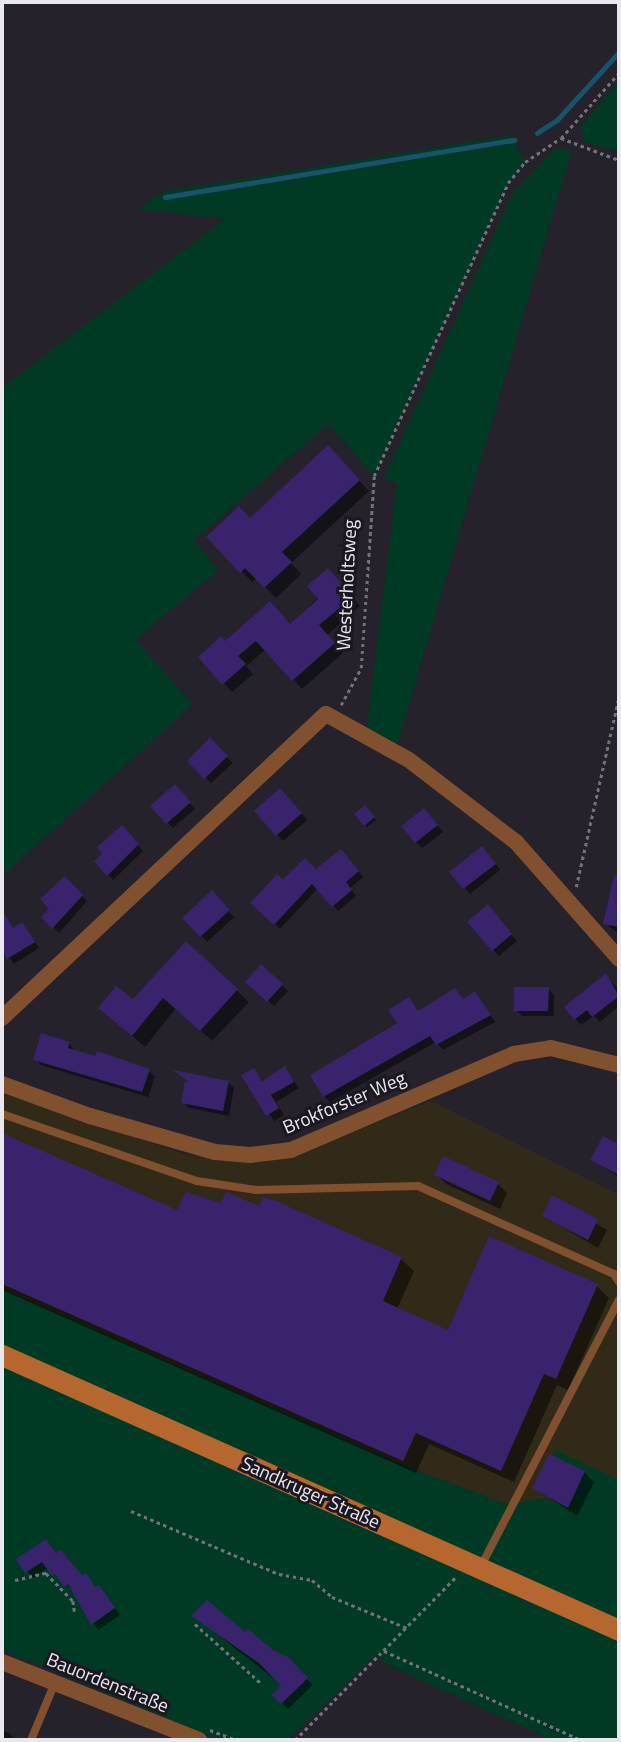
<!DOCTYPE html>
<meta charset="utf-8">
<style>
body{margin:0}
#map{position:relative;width:621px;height:1742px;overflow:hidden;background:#25222b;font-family:"Titillium Web",sans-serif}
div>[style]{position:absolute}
.industrial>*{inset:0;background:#312a19}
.green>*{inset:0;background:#013a24}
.shadow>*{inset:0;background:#0007}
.stream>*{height:4.5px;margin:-2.25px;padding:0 2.25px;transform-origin:2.25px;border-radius:2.25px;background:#18536c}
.building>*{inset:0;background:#38236c}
.path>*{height:2.5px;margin-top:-1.25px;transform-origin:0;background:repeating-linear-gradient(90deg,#737179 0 3.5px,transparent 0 7px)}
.lane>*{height:8px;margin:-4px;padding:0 4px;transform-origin:4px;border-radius:4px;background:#81502f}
.street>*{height:16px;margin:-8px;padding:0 8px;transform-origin:8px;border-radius:8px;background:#81502f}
.secondary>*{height:21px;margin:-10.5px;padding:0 10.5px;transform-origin:10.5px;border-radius:10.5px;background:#b6672f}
span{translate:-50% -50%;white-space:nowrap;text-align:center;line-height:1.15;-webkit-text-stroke:6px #1c1822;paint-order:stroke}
.street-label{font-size:19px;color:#eae8ef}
.frame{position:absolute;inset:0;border:4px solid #eae8ef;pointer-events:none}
</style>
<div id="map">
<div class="industrial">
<div style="clip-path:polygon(2px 1093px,187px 1155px,241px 1161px,292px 1156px,431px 1101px,619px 1195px,619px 1480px,553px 1456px,585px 1471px,568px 1508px,509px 1505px,407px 1467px,2px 1289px)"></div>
</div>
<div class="green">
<div style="clip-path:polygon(619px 81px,619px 152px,585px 142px,580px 127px)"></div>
<div style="clip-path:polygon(512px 135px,525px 162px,508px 183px,374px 476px,328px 424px,194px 540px,218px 570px,135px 640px,193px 704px,2px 876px,2px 388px,225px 219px,139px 209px,163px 192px)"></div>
<div style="clip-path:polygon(556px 148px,572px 150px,397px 745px,366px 732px,397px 484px,384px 478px,512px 194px)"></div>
<div style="clip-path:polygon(2px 1289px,407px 1467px,509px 1505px,545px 1498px,568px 1508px,585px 1471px,553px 1456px,556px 1450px,619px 1480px,619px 1740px,552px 1740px,384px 1663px,376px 1655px,287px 1740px,220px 1740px,2px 1650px)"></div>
</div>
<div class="shadow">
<div style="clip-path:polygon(338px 458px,369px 491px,291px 563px,301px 574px,276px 598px,257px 578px,252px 582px,208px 537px,250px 520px)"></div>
<div style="clip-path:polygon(336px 579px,360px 606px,327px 635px,343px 653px,302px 689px,266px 649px,246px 666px,253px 674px,232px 692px,200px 657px,225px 643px,290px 626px)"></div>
<div style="clip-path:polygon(210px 740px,233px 763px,211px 783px,189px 761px)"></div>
<div style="clip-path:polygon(181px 792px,195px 809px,173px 828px,167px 822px)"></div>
<div style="clip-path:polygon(286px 796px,307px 820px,283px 841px,277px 835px)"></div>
<div style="clip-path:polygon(365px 807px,376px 820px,367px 827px,356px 814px)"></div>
<div style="clip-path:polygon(430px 816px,443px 832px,422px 848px,416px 842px)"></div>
<div style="clip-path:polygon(127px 833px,143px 851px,113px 880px,96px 861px)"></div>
<div style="clip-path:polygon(488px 854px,500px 870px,470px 894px,452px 872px)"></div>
<div style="clip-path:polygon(346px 856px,363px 877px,350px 888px,356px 896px,338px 911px,318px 888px,280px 929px,253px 902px,283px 882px)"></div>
<div style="clip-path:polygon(65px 878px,87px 901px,59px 933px,44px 917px,52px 909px)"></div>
<div style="clip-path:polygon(613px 887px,619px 888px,619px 934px,605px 923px)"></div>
<div style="clip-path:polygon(212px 893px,234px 917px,207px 942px,185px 918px)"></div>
<div style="clip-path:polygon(494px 913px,517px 941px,499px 956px,493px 950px)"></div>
<div style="clip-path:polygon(7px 921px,14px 929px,22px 925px,39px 948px,14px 964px,2px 947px,2px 924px)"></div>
<div style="clip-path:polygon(186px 944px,249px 1002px,212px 1041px,176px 1008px,145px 1047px,100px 1008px,133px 1002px)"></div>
<div style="clip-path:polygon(261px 966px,288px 991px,274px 1006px,253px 987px)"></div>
<div style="clip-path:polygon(606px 976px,619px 990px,619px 1006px,600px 1022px,594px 1016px,581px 1025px,566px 1008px)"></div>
<div style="clip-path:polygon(548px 989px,554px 995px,554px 1016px,522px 1016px,516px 1010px)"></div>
<div style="clip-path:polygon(455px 990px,464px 1000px,480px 999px,495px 1022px,443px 1050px,436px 1042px,330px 1102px,324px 1096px,399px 1024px,409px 1000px,419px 1012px)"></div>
<div style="clip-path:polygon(69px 1043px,75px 1052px,149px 1071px,155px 1077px,148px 1097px,41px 1065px,35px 1059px)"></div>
<div style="clip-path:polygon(285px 1069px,299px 1088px,276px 1102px,284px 1115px,274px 1121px,244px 1076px,254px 1070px,264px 1082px)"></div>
<div style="clip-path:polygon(228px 1082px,234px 1088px,229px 1116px,189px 1108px,183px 1102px)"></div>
<div style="clip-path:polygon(2px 1135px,178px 1213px,222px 1205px,260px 1208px,275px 1203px,401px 1259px,414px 1271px,397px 1309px,449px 1332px,597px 1286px,609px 1298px,568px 1390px,557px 1385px,514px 1482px,429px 1444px,416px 1473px,2px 1290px)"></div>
<div style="clip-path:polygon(603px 1138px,619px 1146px,619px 1177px,592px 1160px)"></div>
<div style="clip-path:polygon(436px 1174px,498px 1184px,507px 1193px,500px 1209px,446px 1184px)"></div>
<div style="clip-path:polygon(553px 1198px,607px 1230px,598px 1248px,544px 1216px)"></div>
<div style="clip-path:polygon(584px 1472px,594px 1482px,577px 1516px,534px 1488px)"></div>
<div style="clip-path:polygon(57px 1555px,67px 1558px,95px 1589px,99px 1587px,120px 1615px,98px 1630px,73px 1590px,48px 1568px,33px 1578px,18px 1559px)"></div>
<div style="clip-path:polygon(194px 1616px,245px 1634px,287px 1658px,313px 1685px,288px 1709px,274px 1695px,283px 1686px)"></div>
<div style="clip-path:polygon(2px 1730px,9px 1733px,15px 1740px,2px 1740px)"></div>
</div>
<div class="stream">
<div style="left:537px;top:133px;width:24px;rotate:-33deg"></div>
<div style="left:557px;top:120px;width:92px;rotate:-47.6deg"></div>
<div style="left:165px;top:197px;width:354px;rotate:-9.3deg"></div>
</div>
<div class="building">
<div style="clip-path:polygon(328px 445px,360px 480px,282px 552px,292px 562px,264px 588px,245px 568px,240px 573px,206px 537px,239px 506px,250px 518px)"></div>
<div style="clip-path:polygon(328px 568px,353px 597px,319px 625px,335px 643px,292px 681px,256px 641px,238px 656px,246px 664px,222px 685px,198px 657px,221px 636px,225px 641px,270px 601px,290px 624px,318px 599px,307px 586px)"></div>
<div style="clip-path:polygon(210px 737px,228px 756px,204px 779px,187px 761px)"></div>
<div style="clip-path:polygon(175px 784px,191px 802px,166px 824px,150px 806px)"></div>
<div style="clip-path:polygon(280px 788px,302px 813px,276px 836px,254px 811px)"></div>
<div style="clip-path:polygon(365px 805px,375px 817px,364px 826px,354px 814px)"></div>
<div style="clip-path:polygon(424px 808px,438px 825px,415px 843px,401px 826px)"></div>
<div style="clip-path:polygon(122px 825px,139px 844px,107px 876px,94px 861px,102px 854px,97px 847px)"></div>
<div style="clip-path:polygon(482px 846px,496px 864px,463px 889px,449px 872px)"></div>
<div style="clip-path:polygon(341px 849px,359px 871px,346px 882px,352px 890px,332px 907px,312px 884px,274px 925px,250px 903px,277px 874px,283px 879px,305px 858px,316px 869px)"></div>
<div style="clip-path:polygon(614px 875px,619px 876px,619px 927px,603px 924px)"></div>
<div style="clip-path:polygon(65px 876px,83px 895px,52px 929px,41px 917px,49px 909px,40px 899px)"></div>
<div style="clip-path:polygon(212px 890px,230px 910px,200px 937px,182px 918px)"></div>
<div style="clip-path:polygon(488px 904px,512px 934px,492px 951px,467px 922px)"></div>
<div style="clip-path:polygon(2px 910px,13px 928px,22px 922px,35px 942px,7px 959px,2px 951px)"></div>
<div style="clip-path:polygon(186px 941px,238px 989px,200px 1031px,163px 998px,132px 1036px,98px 1008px,116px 986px,133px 999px)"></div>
<div style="clip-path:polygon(261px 964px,283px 984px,267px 1002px,245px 982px)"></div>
<div style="clip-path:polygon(606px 973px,619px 996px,592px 1017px,587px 1010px,574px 1020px,564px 1007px)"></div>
<div style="clip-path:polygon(514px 987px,549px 987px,548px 1011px,514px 1011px)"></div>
<div style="clip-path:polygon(455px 988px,463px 999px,475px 991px,491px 1015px,436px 1045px,430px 1036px,323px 1097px,310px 1075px,397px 1023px,388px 1010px,409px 997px,418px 1011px)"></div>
<div style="clip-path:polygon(41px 1033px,70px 1042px,68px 1048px,95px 1056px,97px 1051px,150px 1069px,142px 1092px,33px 1060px)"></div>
<div style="clip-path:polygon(285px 1066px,294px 1082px,271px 1095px,279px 1108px,266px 1116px,241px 1075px,254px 1068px,262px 1081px)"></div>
<div style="clip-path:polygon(173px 1070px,229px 1081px,223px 1111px,181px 1103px,185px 1081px,190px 1083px)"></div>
<div style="clip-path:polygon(2px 1133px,177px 1210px,186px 1192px,221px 1203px,226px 1192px,259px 1206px,263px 1197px,276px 1201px,402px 1257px,383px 1301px,448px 1330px,489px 1236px,598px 1284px,556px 1379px,544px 1374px,501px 1471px,416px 1433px,403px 1461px,2px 1284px)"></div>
<div style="clip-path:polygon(603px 1136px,619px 1144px,619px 1175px,590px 1160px)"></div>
<div style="clip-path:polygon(443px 1156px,499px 1182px,490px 1201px,434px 1175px)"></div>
<div style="clip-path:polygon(552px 1195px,598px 1219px,588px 1240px,542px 1216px)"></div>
<div style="clip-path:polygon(549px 1454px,585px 1471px,568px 1508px,532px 1488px)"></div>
<div style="clip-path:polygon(46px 1539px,56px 1553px,61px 1550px,82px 1575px,86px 1573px,95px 1587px,99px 1585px,115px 1608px,91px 1625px,68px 1584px,64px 1587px,55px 1574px,52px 1576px,42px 1562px,25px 1573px,16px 1559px)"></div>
<div style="clip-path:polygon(207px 1600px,245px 1632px,248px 1629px,273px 1650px,288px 1657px,308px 1678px,281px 1704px,271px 1695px,281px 1686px,259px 1663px,191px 1616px)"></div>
</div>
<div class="path">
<div style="left:561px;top:138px;width:62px;rotate:20.8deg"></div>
<div style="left:341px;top:705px;width:42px;rotate:-61.6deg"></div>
<div style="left:361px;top:668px;width:192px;rotate:-86.1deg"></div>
<div style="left:374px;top:476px;width:322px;rotate:-65.4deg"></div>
<div style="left:508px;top:183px;width:27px;rotate:-51deg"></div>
<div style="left:525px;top:162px;width:43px;rotate:-33.7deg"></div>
<div style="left:561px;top:138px;width:87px;rotate:-48.3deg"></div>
<div style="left:576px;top:887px;width:196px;rotate:-77.3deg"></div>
<div style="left:131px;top:1511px;width:161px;rotate:23.1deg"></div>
<div style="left:279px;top:1574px;width:34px;rotate:10deg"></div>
<div style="left:312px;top:1580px;width:26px;rotate:40deg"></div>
<div style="left:332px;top:1597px;width:81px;rotate:22.5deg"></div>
<div style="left:15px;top:1580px;width:32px;rotate:-13deg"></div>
<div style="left:46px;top:1573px;width:39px;rotate:46deg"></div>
<div style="left:73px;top:1601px;width:13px;rotate:81deg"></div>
<div style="left:195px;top:1624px;width:91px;rotate:41.9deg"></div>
<div style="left:384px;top:1651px;width:216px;rotate:24.3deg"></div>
<div style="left:210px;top:1730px;width:28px;rotate:21deg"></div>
<div style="left:295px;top:1740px;width:228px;rotate:-45.4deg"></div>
</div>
<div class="lane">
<div style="left:2px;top:1114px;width:206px;rotate:19deg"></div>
<div style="left:197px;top:1181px;width:60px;rotate:8.7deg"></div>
<div style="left:256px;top:1190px;width:162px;rotate:-1.4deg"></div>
<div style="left:418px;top:1186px;width:215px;rotate:24.2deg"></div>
<div style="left:614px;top:1274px;width:9px;rotate:58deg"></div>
<div style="left:480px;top:1568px;width:302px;rotate:-62.6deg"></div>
<div style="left:31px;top:1740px;width:60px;rotate:-67.3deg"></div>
</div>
<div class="street">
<div style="left:2px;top:1018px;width:444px;rotate:-43.2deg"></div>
<div style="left:326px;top:714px;width:95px;rotate:29deg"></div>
<div style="left:409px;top:760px;width:135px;rotate:37.5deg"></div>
<div style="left:516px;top:842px;width:156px;rotate:48.6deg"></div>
<div style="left:2px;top:1084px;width:94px;rotate:20deg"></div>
<div style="left:90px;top:1116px;width:130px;rotate:16.1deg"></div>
<div style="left:215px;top:1152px;width:35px;rotate:5deg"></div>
<div style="left:250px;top:1155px;width:41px;rotate:-7deg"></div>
<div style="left:291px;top:1150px;width:243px;rotate:-23.3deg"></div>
<div style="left:514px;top:1054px;width:37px;rotate:-9deg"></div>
<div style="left:551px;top:1048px;width:70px;rotate:14deg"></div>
<div style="left:2px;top:1662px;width:212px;rotate:21.6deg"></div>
</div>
<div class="secondary">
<div style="left:2px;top:1355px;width:676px;rotate:24.02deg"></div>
</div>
<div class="street-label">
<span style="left:346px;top:585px;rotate:-87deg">Westerholtsweg</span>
<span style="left:344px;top:1102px;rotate:-23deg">Brokforster Weg</span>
<span style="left:311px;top:1492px;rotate:24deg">Sandkruger Straße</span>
<span style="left:108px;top:1682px;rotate:22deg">Bauordenstraße</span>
</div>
<div class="frame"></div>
</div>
